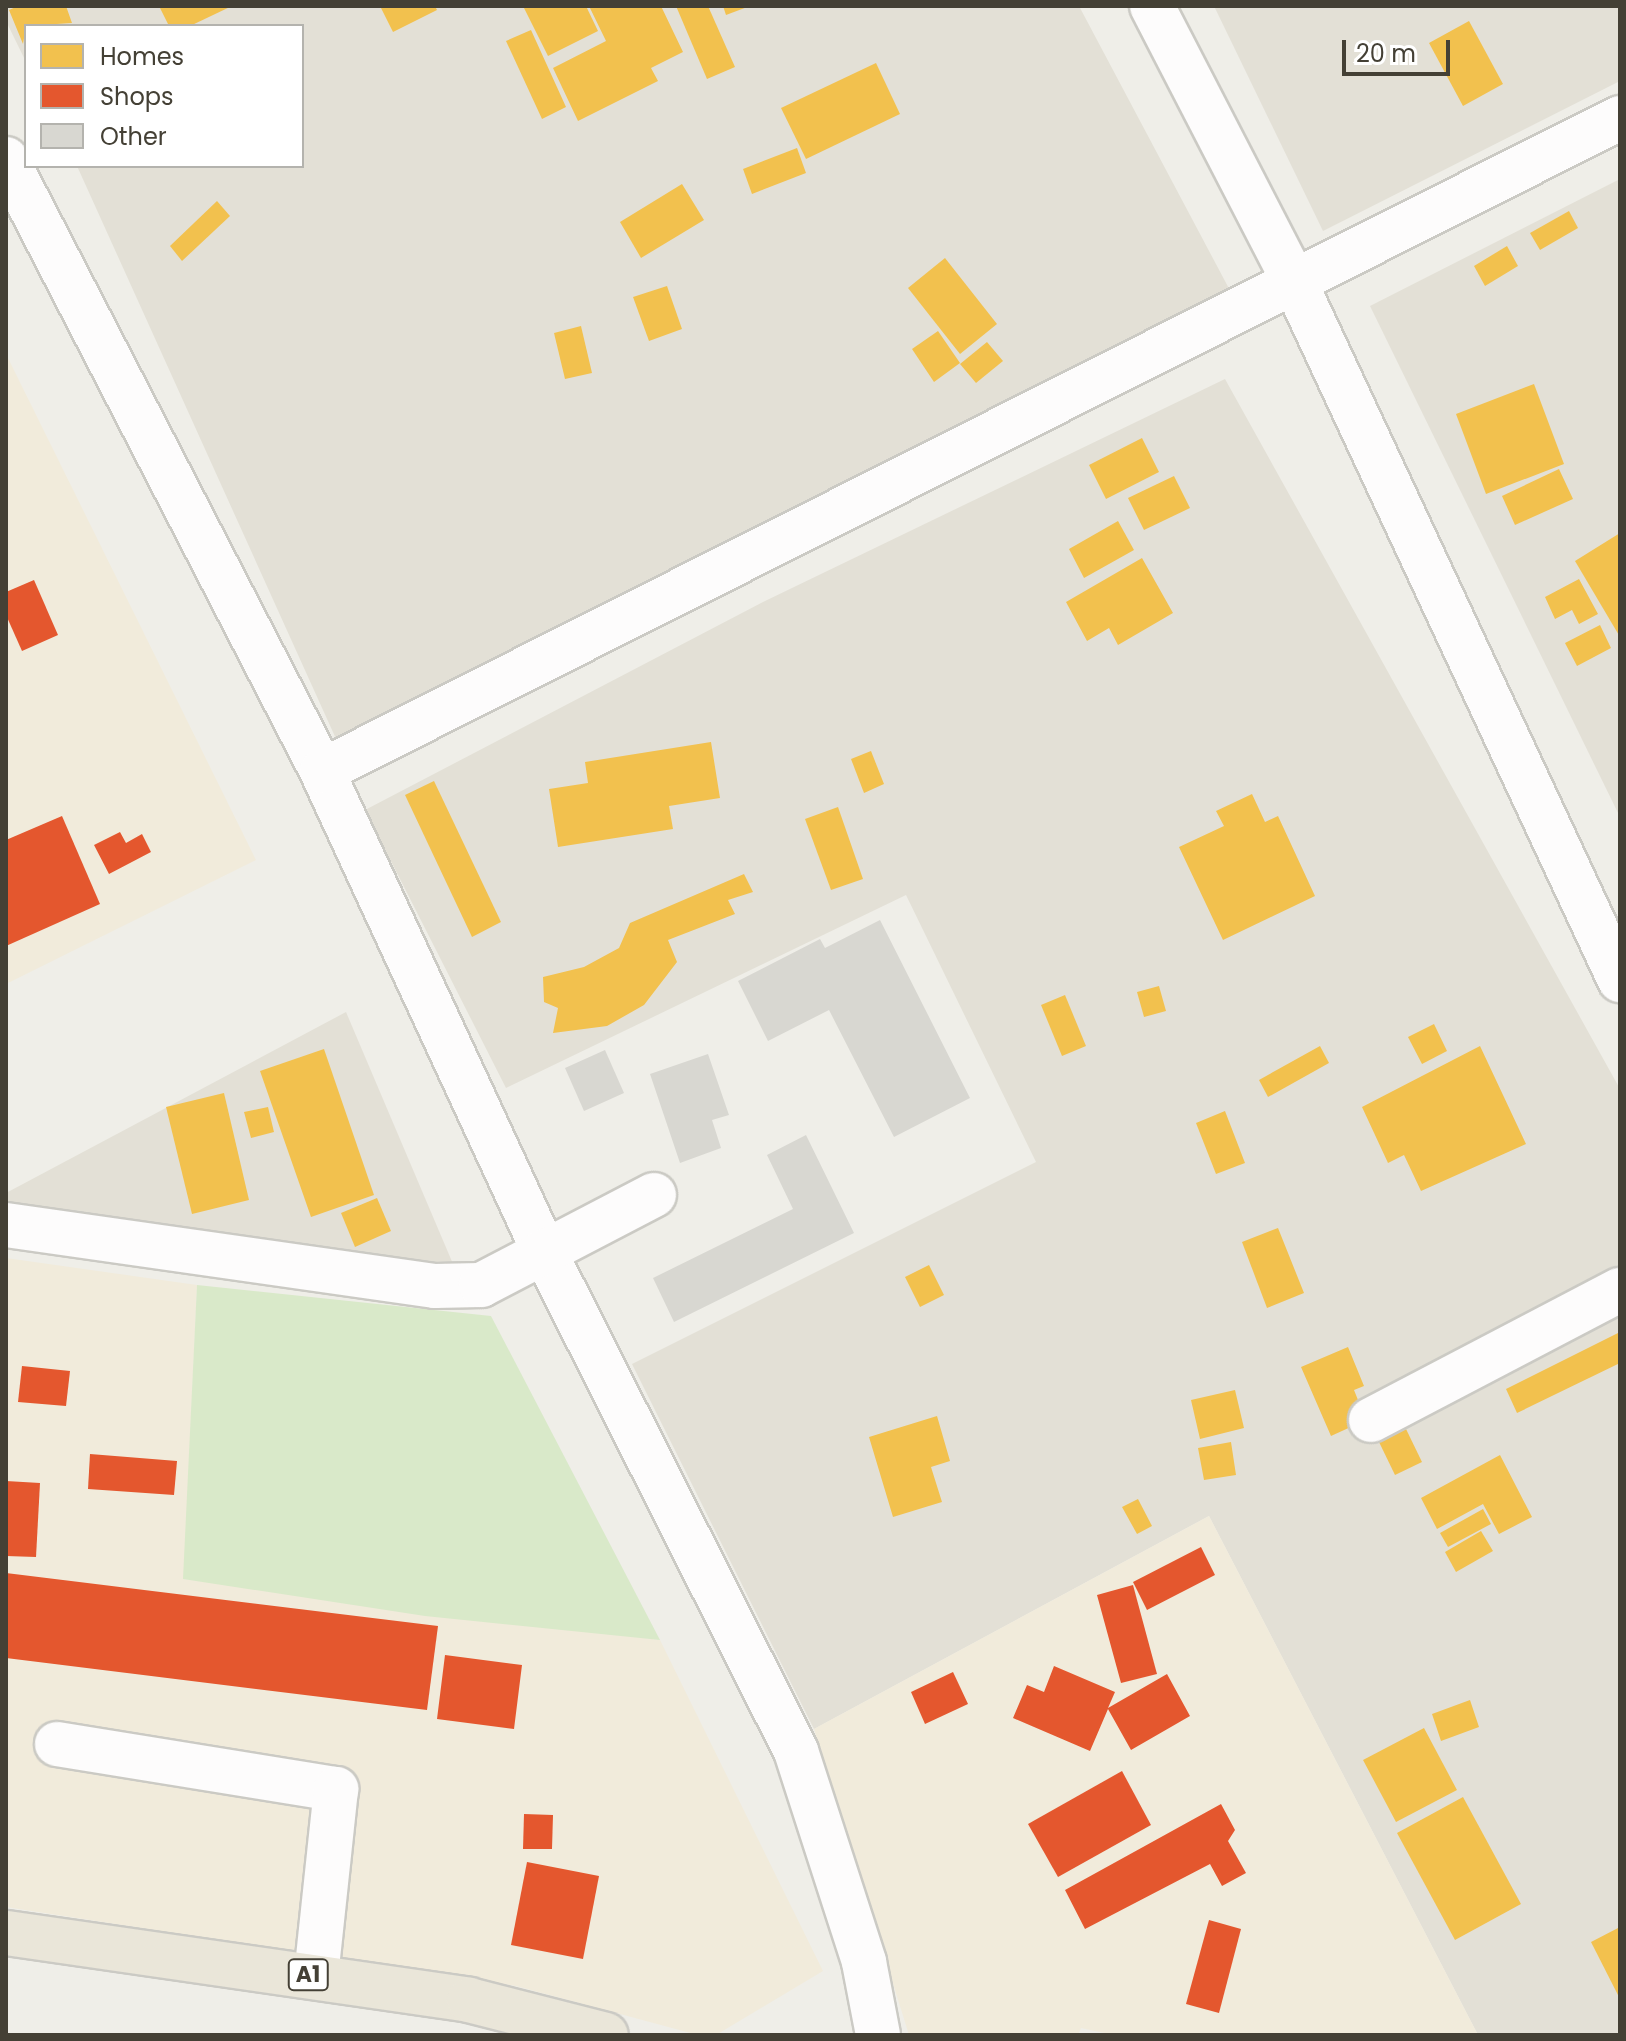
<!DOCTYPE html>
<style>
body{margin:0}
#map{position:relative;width:1626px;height:2041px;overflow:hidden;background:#efeee8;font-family:Poppins,sans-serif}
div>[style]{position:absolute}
.residential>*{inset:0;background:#e3e0d6}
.commercial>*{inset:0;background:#f1ebdb}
.green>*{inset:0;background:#d9e9c9}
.homes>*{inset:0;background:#f2c14e}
.shops>*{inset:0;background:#e4572e}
.building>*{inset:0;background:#d8d7d1}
.roads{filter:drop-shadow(2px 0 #cbcac4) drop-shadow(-2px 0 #cbcac4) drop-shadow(0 2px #cbcac4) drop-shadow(0 -2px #cbcac4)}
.minor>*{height:44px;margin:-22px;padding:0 22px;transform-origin:22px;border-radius:22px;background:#fdfcfc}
.highway>*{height:44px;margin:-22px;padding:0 22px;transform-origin:22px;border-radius:22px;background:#eae6d9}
span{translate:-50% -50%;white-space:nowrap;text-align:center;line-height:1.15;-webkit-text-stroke:8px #fff;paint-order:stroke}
.shield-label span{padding:2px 6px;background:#fff;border:2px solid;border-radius:6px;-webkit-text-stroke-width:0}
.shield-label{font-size:22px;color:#444035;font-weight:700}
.frame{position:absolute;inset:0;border:8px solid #444035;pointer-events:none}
.legend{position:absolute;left:24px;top:24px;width:280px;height:144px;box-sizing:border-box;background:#fff;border:2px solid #b4b3ae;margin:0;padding:10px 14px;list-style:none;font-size:24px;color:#444035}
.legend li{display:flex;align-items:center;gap:16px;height:40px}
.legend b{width:40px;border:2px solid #b4b3ae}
.scale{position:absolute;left:1342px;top:40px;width:108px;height:36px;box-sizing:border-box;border:4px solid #444035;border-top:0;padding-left:10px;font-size:24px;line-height:28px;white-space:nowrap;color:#444035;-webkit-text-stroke:6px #fff;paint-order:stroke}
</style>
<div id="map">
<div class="residential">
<div style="clip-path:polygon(6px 6px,1079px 6px,1234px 298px,337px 741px,77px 166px,302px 166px,302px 26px,26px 26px,26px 62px,6px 21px)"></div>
<div style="clip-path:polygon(1214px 6px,1620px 6px,1620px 81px,1323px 231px)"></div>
<div style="clip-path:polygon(1620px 179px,1620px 817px,1370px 306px)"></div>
<div style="clip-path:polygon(1225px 379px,1620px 1089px,1620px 2035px,1478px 2035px,1209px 1516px,814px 1729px,632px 1364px,1036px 1162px,906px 895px,506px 1088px,365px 810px,763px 602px)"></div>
<div style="clip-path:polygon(346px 1012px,456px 1271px,6px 1205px,6px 1193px)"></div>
</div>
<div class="commercial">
<div style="clip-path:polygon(6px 354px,256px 860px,6px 984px)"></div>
<div style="clip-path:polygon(6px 1258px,197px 1285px,184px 1579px,660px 1640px,823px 1971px,716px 2035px,698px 2035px,516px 1986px,6px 1907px)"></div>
<div style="clip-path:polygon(1209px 1516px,1478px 2035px,1114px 2035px,1081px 2028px,1078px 2035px,909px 2035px,814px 1729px)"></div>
</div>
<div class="green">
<div style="clip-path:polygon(197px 1285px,491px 1316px,660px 1640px,425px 1616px,183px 1579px)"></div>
</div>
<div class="homes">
<div style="clip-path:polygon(18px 6px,66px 6px,72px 23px,26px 26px,23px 44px,9px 10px)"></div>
<div style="clip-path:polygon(159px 6px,232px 6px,190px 26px,169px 26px)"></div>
<div style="clip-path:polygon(380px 6px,435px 6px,437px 10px,393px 32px)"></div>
<div style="clip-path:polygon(523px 6px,586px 6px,598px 31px,548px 56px)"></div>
<div style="clip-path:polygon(589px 6px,661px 6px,683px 52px,651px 68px,658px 81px,578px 121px,553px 68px,606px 41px)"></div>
<div style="clip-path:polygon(676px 6px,708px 6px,735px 67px,707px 79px)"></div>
<div style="clip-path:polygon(723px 6px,750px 6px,726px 15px)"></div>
<div style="clip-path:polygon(1469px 21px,1503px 84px,1463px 106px,1429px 43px)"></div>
<div style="clip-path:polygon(531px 30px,566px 107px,542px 119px,506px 41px)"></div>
<div style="clip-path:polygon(876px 63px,900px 114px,806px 159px,781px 108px)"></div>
<div style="clip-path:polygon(797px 148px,806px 173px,752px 194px,743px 169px)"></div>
<div style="clip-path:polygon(682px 184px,704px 220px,641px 258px,620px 222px)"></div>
<div style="clip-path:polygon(217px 201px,230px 216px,182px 261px,170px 246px)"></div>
<div style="clip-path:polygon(1569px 211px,1578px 228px,1540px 250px,1530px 233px)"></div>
<div style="clip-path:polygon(1507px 246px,1518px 266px,1485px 286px,1474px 266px)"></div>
<div style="clip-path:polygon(945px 258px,997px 324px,960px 354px,908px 288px)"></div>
<div style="clip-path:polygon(667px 286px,682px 329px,649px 341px,633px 297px)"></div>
<div style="clip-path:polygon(581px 326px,592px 373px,565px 379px,554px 333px)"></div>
<div style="clip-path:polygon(938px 331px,960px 363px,934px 382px,912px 349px)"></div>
<div style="clip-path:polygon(987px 342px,1003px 361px,976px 383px,960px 364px)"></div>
<div style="clip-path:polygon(1534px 384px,1564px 464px,1486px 494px,1456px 414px)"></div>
<div style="clip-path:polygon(1142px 438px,1159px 472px,1106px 499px,1089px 465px)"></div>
<div style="clip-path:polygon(1559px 469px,1573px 499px,1515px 525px,1502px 496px)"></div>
<div style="clip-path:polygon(1174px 476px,1190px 508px,1144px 530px,1128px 498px)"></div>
<div style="clip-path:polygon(1118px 521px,1134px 550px,1084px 578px,1069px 549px)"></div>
<div style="clip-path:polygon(1620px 533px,1620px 637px,1575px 561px)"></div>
<div style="clip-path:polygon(1142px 558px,1173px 613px,1118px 645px,1109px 628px,1087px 641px,1066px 602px)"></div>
<div style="clip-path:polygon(1579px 579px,1598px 614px,1579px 624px,1572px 610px,1555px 619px,1545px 597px)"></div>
<div style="clip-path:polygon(1600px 625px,1611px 648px,1577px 666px,1565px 643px)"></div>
<div style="clip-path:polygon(711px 742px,720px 798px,669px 806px,673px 829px,558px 847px,549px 789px,588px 783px,585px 762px)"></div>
<div style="clip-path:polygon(871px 751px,884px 784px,864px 793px,851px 759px)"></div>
<div style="clip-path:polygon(434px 781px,501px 922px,472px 937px,405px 795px)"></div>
<div style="clip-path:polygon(1252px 794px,1265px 822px,1278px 816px,1315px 896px,1223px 940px,1179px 847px,1224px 826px,1216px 811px)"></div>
<div style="clip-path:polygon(838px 807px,863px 879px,831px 890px,805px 819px)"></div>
<div style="clip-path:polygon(744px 874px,753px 892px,728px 900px,735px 914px,668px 940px,677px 962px,644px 1005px,607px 1026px,553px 1033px,558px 1008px,544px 1002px,543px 977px,584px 967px,619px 948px,630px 923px)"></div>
<div style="clip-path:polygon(1159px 986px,1166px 1011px,1144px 1017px,1137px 992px)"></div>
<div style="clip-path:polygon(1065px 995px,1086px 1046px,1062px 1056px,1041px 1005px)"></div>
<div style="clip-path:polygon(1434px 1024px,1447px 1051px,1422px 1064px,1408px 1037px)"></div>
<div style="clip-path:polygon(1320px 1046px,1329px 1063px,1268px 1097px,1259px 1080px)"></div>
<div style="clip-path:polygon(1480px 1046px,1526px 1144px,1421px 1191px,1404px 1155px,1388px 1163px,1362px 1107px)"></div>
<div style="clip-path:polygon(324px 1049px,374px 1195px,311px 1217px,260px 1071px)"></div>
<div style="clip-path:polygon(224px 1093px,249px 1200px,192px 1214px,166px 1107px)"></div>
<div style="clip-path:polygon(268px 1107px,274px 1132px,251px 1138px,244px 1112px)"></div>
<div style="clip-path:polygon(1225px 1111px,1245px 1163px,1216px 1174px,1196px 1123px)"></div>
<div style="clip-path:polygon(377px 1198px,391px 1231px,355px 1247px,341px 1213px)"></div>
<div style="clip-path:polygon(1278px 1228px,1304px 1293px,1267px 1308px,1242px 1242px)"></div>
<div style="clip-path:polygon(929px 1265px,944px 1295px,920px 1307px,905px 1277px)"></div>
<div style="clip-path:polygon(1620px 1332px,1620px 1363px,1517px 1413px,1506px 1389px)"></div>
<div style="clip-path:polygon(1348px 1347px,1364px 1386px,1354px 1390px,1366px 1420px,1331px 1436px,1301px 1367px)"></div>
<div style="clip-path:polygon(1235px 1390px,1244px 1428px,1200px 1439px,1191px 1400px)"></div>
<div style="clip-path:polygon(937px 1416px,950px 1461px,931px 1467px,942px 1502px,893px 1517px,869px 1437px)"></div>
<div style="clip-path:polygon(1406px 1429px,1422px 1462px,1395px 1475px,1379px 1442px)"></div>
<div style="clip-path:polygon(1231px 1442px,1236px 1475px,1204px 1480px,1198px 1448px)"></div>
<div style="clip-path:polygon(1500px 1455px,1532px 1517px,1499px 1534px,1483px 1504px,1437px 1529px,1421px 1498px)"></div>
<div style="clip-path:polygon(1138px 1499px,1152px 1526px,1137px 1534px,1122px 1507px)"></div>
<div style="clip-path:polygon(1483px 1509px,1491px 1524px,1448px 1547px,1440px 1533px)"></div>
<div style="clip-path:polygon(1481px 1531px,1493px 1551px,1456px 1572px,1445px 1552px)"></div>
<div style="clip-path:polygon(1470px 1700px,1479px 1727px,1441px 1741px,1432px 1714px)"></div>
<div style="clip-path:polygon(1424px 1728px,1457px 1790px,1396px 1822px,1363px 1760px)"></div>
<div style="clip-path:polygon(1463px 1797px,1521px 1904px,1455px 1940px,1397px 1833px)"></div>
<div style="clip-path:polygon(1620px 1927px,1620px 1999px,1591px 1942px)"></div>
</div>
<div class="shops">
<div style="clip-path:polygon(34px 580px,58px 635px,22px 651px,6px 615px,6px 592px)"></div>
<div style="clip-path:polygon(62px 816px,100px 904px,6px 946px,6px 840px)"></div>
<div style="clip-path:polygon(120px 832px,126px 843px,142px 834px,151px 852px,109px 874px,94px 845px)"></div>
<div style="clip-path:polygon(22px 1366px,70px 1371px,66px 1406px,18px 1402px)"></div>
<div style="clip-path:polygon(90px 1454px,177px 1461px,174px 1495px,88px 1489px)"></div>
<div style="clip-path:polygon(6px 1481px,40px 1483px,36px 1557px,6px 1556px)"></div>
<div style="clip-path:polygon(1201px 1547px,1215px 1575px,1147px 1610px,1133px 1582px)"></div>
<div style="clip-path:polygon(6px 1573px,438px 1626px,427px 1710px,6px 1658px)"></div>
<div style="clip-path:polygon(1133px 1585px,1157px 1674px,1121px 1683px,1097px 1595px)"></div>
<div style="clip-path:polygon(445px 1655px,522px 1665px,514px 1729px,437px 1719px)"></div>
<div style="clip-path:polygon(1054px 1666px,1115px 1692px,1108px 1708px,1167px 1674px,1190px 1716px,1131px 1750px,1108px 1709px,1090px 1751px,1013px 1718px,1027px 1685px,1044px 1692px)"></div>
<div style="clip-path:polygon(953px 1672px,968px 1704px,925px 1724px,911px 1692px)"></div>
<div style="clip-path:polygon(1122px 1771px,1151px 1825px,1058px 1877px,1028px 1824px)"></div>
<div style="clip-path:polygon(1221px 1804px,1235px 1830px,1228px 1841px,1246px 1873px,1222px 1886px,1210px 1864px,1085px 1929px,1065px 1890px)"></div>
<div style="clip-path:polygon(524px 1814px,553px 1815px,552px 1849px,523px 1849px)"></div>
<div style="clip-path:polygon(527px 1862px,599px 1876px,583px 1959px,511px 1945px)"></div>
<div style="clip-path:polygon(1209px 1920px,1241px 1929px,1219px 2013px,1186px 2004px)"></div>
</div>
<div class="building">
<div style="clip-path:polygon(880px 920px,970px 1098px,894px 1137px,829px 1010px,768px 1041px,738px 981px,820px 939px,825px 948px)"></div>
<div style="clip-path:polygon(605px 1050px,624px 1093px,584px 1111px,565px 1068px)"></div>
<div style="clip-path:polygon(708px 1054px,729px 1115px,712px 1120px,721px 1148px,680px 1163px,650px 1074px)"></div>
<div style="clip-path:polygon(806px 1135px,854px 1233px,674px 1322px,653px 1278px,793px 1209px,767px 1155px)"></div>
</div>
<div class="roads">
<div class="minor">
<div style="left:1152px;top:6px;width:314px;rotate:62.7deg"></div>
<div style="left:1296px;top:285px;width:767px;rotate:65.01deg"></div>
<div style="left:6px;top:159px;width:689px;rotate:62.69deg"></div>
<div style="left:322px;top:771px;width:529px;rotate:65.18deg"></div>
<div style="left:544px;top:1251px;width:560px;rotate:63.25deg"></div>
<div style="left:796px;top:1751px;width:222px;rotate:72.1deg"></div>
<div style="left:864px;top:1962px;width:74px;rotate:79.1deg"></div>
<div style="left:322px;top:771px;width:1453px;rotate:-26.71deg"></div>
<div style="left:6px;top:1225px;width:433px;rotate:8.1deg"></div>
<div style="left:435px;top:1286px;width:46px;rotate:-1.2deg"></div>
<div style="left:481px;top:1285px;width:195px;rotate:-27.5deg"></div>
<div style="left:1371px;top:1420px;width:281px;rotate:-27.6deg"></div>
<div style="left:57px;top:1744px;width:283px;rotate:9.2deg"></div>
<div style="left:336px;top:1789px;width:188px;rotate:96.1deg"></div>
</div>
<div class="highway">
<div style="left:6px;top:1933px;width:468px;rotate:8.2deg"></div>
<div style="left:469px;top:2000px;width:141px;rotate:14.3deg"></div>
</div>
</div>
<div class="shield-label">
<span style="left:308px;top:1975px">A1</span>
</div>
<div class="frame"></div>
<ul class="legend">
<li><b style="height:22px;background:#f2c14e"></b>Homes</li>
<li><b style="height:22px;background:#e4572e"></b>Shops</li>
<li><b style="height:22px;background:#d8d7d1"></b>Other</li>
</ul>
<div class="scale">20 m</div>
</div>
